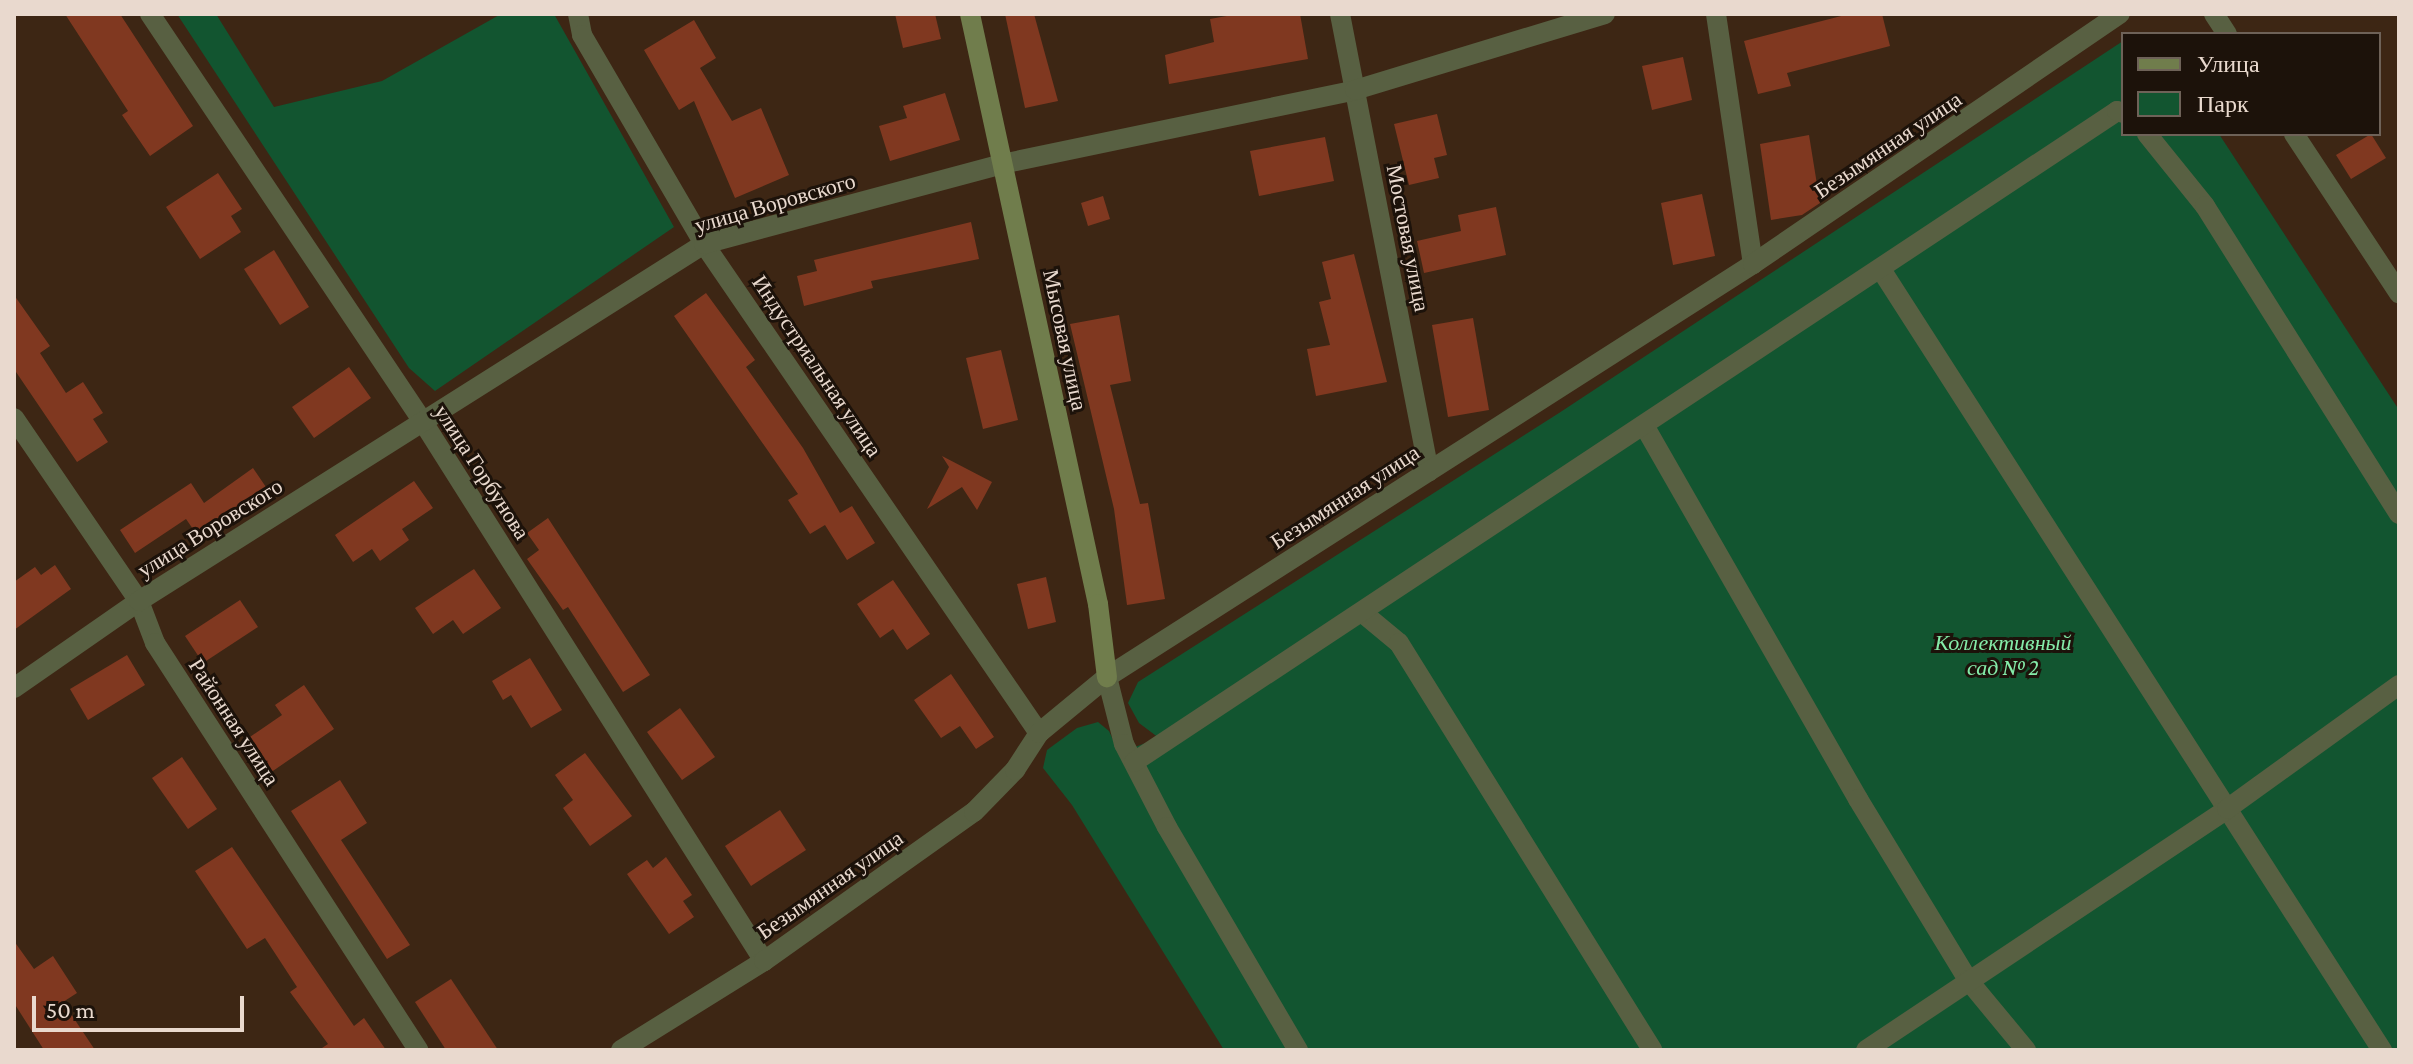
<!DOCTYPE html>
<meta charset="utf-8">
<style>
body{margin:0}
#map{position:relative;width:2413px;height:1064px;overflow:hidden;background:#3d2614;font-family:"Crimson Pro",serif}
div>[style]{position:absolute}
.green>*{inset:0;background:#125530}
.building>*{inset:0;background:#803820}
.street>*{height:20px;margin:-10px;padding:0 10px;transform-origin:10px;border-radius:10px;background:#586042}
.secondary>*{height:20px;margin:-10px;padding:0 10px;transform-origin:10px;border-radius:10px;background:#707d4c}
span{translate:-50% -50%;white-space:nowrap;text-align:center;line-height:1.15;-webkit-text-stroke:6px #1c120a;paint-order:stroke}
.street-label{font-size:22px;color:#e9d9ce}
.park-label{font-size:22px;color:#85eca9;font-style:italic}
.frame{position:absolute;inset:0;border:16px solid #e9d9ce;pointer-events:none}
.legend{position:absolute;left:2121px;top:32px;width:260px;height:104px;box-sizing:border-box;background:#1c120a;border:2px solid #6e6258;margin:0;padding:10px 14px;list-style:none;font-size:24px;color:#e9d9ce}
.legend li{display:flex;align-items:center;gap:16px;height:40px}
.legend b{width:40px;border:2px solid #6e6258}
.scale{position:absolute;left:32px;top:996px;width:212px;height:36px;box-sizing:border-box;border:4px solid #e9d9ce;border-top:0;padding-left:10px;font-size:24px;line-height:28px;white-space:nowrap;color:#e9d9ce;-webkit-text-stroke:6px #1c120a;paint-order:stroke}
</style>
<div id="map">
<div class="green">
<div style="clip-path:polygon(177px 14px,216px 14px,274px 107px,382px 81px,501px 14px,554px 14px,674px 227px,435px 391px,409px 368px)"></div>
<div style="clip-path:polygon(2123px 41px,2123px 134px,2219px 134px,2399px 410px,2399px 1050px,1224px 1050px,1072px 805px,1043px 768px,1047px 750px,1077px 728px,1098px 722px,1109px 731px,1119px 753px,1159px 738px,1139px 723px,1128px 703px,1138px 682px,1559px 413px)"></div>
</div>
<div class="building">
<div style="clip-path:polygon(65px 14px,120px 14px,193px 126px,150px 156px,122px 115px,128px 111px)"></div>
<div style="clip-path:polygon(895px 14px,935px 14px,941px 39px,903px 48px)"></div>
<div style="clip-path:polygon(1005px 14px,1034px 14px,1058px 101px,1025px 108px)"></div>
<div style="clip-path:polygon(1238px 14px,1300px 14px,1308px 59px,1169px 84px,1165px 55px,1214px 42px,1210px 19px)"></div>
<div style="clip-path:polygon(1849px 14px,1882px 14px,1890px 46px,1787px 73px,1791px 86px,1758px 94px,1744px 41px)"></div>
<div style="clip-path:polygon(694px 20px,716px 58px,700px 68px,732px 121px,761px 108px,789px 175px,735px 198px,694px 101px,679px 110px,644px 50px)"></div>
<div style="clip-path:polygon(1683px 57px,1692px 100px,1652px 110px,1642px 66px)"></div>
<div style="clip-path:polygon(945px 93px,960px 140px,890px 161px,879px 126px,907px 118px,903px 106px)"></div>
<div style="clip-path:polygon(1437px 114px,1447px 155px,1434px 158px,1439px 178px,1409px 185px,1394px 124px)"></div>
<div style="clip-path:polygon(2371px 134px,2386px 158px,2351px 179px,2336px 155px)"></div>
<div style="clip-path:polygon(1809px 135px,1820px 203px,1802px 215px,1771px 220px,1760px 144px)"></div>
<div style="clip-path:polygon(1325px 137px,1334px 181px,1259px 196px,1250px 151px)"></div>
<div style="clip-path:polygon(218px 173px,242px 209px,231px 216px,241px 232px,200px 259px,166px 207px)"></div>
<div style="clip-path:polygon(1702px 194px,1715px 256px,1673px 265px,1661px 203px)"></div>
<div style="clip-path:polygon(1103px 196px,1110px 219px,1088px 226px,1081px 203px)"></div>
<div style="clip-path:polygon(1496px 207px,1506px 255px,1424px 273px,1417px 241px,1461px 231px,1458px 215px)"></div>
<div style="clip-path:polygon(971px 222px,979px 259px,871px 281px,873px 288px,804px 306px,797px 276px,817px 271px,814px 260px)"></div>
<div style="clip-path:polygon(274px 250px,309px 307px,280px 325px,244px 269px)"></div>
<div style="clip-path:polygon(1354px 254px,1387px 382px,1316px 396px,1307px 349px,1330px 345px,1319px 302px,1331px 299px,1322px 262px)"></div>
<div style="clip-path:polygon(706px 293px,755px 360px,746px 367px,803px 448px,840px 513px,852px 506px,875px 543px,847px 560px,825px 525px,810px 534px,788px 500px,798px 494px,674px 316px)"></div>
<div style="clip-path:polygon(14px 295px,50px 346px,40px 353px,66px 393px,83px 382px,103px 413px,93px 419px,108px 442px,77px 462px,14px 369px)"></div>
<div style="clip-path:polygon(1119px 315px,1131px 381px,1110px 385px,1140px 504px,1148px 503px,1165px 599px,1127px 605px,1114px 509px,1070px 324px)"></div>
<div style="clip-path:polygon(1473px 318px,1489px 410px,1448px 417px,1432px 325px)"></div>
<div style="clip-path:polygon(1001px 350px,1018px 420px,983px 429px,966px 358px)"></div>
<div style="clip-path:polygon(349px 367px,371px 398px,314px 438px,292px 407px)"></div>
<div style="clip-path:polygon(942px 456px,992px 482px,977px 510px,962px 487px,927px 509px,949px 467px)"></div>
<div style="clip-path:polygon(253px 468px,268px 490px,195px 532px,186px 519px,135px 553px,120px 530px,191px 483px,204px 503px)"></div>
<div style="clip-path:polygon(414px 481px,433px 508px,402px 529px,409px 540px,380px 561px,372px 549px,353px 562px,335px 535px)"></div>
<div style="clip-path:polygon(548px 518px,650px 675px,623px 692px,568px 607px,563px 610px,527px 559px,539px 550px,527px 533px)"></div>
<div style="clip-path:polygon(55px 565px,71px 589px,14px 630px,14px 582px,35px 567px,41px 575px)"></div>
<div style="clip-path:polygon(474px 569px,501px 608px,463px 634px,453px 620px,433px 634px,415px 608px)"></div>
<div style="clip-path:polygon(1046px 577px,1056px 622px,1028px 629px,1017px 584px)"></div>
<div style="clip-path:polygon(893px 580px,930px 634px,907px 650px,893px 629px,880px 638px,857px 604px)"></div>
<div style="clip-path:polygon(240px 600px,258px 627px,203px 663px,185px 636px)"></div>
<div style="clip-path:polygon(127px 655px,145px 685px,88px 720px,70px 689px)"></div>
<div style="clip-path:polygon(530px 658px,562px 710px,531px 728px,511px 695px,503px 700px,492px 681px)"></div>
<div style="clip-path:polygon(951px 674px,994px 737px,976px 749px,960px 726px,941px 738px,914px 700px)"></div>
<div style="clip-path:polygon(304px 685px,334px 729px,267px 775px,244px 741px,282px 715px,275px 705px)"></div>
<div style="clip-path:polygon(680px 708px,715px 757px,682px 780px,647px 732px)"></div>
<div style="clip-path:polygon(585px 753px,632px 816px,590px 846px,563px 808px,573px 800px,555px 775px)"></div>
<div style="clip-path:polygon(182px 757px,217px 809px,188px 829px,152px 778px)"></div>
<div style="clip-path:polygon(340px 780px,367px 823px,341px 840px,410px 945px,387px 959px,291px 811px)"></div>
<div style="clip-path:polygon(780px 810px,806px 850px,751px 886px,725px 846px)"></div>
<div style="clip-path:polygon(232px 847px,354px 1026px,364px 1018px,386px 1050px,319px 1050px,328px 1044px,290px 992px,297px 987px,265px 938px,247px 949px,195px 871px)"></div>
<div style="clip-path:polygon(666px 857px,692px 895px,683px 901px,694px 917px,669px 934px,627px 874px,647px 860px,653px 868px)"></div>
<div style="clip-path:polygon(14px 941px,34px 969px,53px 956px,77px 993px,63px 1002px,95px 1050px,44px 1050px,14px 1003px)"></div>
<div style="clip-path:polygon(451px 979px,498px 1050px,446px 1050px,415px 1002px)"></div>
</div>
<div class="street">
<div style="left:150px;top:14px;width:491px;rotate:56.2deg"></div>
<div style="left:423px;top:422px;width:638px;rotate:57.68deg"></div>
<div style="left:578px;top:14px;width:21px;rotate:79deg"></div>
<div style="left:582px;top:35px;width:242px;rotate:59.7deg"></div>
<div style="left:704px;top:244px;width:593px;rotate:55.59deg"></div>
<div style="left:1340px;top:14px;width:466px;rotate:79deg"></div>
<div style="left:1716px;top:14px;width:253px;rotate:81.6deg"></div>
<div style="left:2214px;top:14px;width:24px;rotate:57deg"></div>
<div style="left:2147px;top:134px;width:92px;rotate:51.1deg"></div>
<div style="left:2205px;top:206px;width:364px;rotate:57.8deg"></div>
<div style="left:2294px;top:134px;width:191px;rotate:56.6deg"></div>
<div style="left:1882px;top:271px;width:926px;rotate:57.31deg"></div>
<div style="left:14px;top:418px;width:222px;rotate:55.7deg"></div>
<div style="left:139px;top:601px;width:45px;rotate:69.1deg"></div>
<div style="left:155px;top:643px;width:485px;rotate:57.1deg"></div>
<div style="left:1645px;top:427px;width:429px;rotate:60.2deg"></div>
<div style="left:1858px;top:799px;width:212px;rotate:58.7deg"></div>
<div style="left:1968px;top:980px;width:91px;rotate:50.4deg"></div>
<div style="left:1364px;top:614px;width:45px;rotate:39.6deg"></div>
<div style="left:1399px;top:643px;width:479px;rotate:58.1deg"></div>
<div style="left:1107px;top:677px;width:69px;rotate:75.8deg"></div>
<div style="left:1124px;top:744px;width:93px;rotate:62.6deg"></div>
<div style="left:1167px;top:827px;width:259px;rotate:59.6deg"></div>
<div style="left:14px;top:688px;width:152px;rotate:-34.8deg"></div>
<div style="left:139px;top:601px;width:668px;rotate:-32.29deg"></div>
<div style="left:704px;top:244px;width:309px;rotate:-15deg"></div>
<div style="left:1002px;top:164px;width:361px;rotate:-11.8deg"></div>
<div style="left:1355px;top:90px;width:261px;rotate:-16.9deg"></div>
<div style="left:1134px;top:762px;width:1179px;rotate:-33.51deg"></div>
<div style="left:2117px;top:111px;width:6px;rotate:18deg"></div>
<div style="left:621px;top:1050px;width:168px;rotate:-31.9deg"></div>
<div style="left:764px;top:961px;width:257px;rotate:-35.4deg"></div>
<div style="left:974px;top:812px;width:59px;rotate:-45.7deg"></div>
<div style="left:1015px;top:770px;width:44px;rotate:-57deg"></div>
<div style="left:1039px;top:733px;width:88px;rotate:-39.5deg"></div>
<div style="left:1107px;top:677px;width:767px;rotate:-32.59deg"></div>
<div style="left:1753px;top:264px;width:444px;rotate:-34.3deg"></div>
<div style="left:1866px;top:1050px;width:434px;rotate:-33.7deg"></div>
<div style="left:2227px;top:809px;width:212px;rotate:-35.8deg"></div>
</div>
<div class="secondary">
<div style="left:970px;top:14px;width:604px;rotate:77.76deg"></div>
<div style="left:1098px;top:604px;width:74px;rotate:83deg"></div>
</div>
<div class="street-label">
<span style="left:1888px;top:145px;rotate:-34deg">Безымянная улица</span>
<span style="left:775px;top:203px;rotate:-16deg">улица Воровского</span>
<span style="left:1408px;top:238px;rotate:79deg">Мостовая улица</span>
<span style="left:1065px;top:340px;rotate:78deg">Мысовая улица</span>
<span style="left:817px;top:366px;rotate:56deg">Индустриальная улица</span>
<span style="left:482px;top:472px;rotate:57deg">улица Горбунова</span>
<span style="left:1345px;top:497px;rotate:-33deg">Безымянная улица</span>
<span style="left:210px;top:528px;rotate:-32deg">улица Воровского</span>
<span style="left:234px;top:722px;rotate:57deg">Районная улица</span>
<span style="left:830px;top:885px;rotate:-35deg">Безымянная улица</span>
</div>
<div class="park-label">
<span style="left:2003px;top:655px">Коллективный<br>сад № 2</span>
</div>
<div class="frame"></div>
<ul class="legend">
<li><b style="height:10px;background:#707d4c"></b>Улица</li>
<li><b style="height:22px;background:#125530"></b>Парк</li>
</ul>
<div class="scale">50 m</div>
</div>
